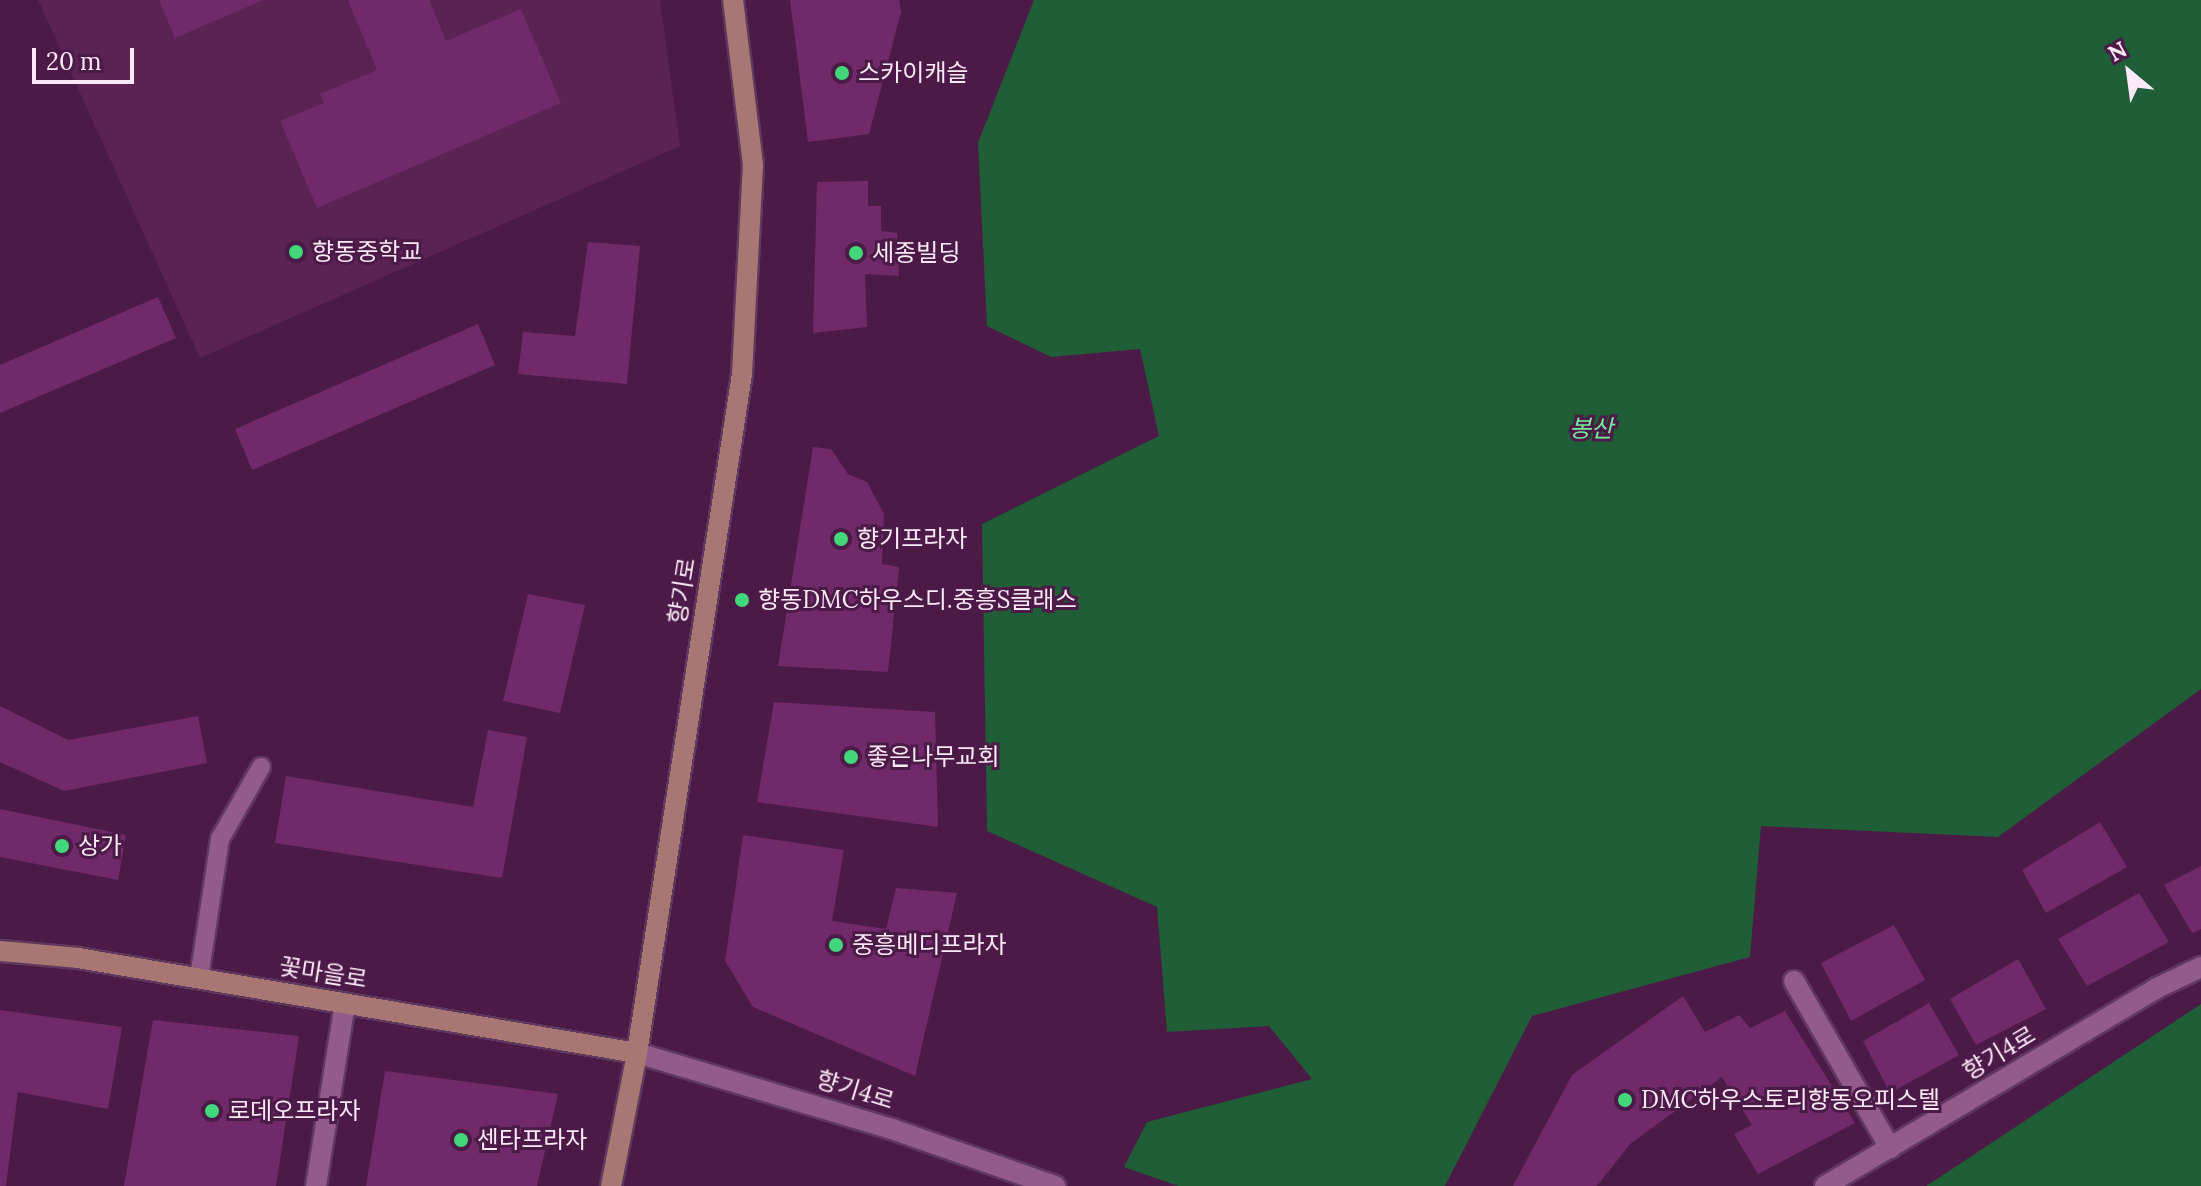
<!DOCTYPE html>
<meta charset="utf-8">
<style>
body{margin:0}
#map{position:relative;width:2201px;height:1186px;overflow:hidden;background:#4c1a47;font-family:Lora,"Noto Sans KR",serif}
div>[style]{position:absolute}
.built>*{inset:0;background:#5a2354}
.green>*{inset:0;background:#1f5e36}
.building>*{inset:0;background:#712a69}
.roads{filter:drop-shadow(2px 0 #61385d) drop-shadow(-2px 0 #61385d) drop-shadow(0 2px #61385d) drop-shadow(0 -2px #61385d)}
.lane>*{height:18px;margin:-9px;padding:0 9px;transform-origin:9px;border-radius:9px;background:#925b8a}
.street>*{height:20px;margin:-10px;padding:0 10px;transform-origin:10px;border-radius:10px;background:#925b8a}
.secondary>*{height:20px;margin:-10px;padding:0 10px;transform-origin:10px;border-radius:10px;background:#a87773}
.dots>*{width:22px;height:22px;translate:-50% -50%;box-sizing:border-box;border:4px solid #4c1a47;border-radius:50%}
span{translate:-50% -50%;white-space:nowrap;text-align:center;line-height:1.15;-webkit-text-stroke:6px #4c1a47;paint-order:stroke}
.poi-label{font-size:24px;color:#fce9f8}
.left{translate:0 -50%;text-align:left}
.park-label{font-size:24px;color:#75ed9b;font-style:italic}
.street-label{font-size:24px;color:#fce9f8}
.north{position:absolute;left:2089px;top:32px;width:80px;height:80px;-webkit-text-stroke:6px #4c1a47;paint-order:stroke;rotate:331deg;font-size:22px;font-weight:700;line-height:32px;text-align:center;color:#fce9f8}
.north::after{content:'';display:block;margin:auto;width:28px;height:36px;background:#fce9f8;clip-path:polygon(50% 0,100% 100%,50% 72%,0 100%)}
.scale{position:absolute;left:32px;top:48px;width:102px;height:36px;box-sizing:border-box;border:4px solid #fce9f8;border-top:0;padding-left:10px;font-size:24px;line-height:28px;white-space:nowrap;color:#fce9f8;-webkit-text-stroke:6px #4c1a47;paint-order:stroke}
</style>
<div id="map">
<div class="built">
<div style="clip-path:polygon(38px 0,660px 0,680px 146px,200px 358px)"></div>
</div>
<div class="green">
<div style="clip-path:polygon(1034px 0,2201px 0,2201px 689px,1998px 837px,1761px 826px,1750px 957px,1532px 1016px,1445px 1186px,1178px 1186px,1124px 1167px,1147px 1122px,1312px 1079px,1269px 1026px,1167px 1032px,1157px 907px,987px 831px,982px 524px,1159px 436px,1140px 349px,1051px 357px,987px 326px,978px 143px)"></div>
<div style="clip-path:polygon(2201px 1004px,2201px 1186px,1926px 1186px,1943px 1175px)"></div>
</div>
<div class="building">
<div style="clip-path:polygon(159px 0,263px 0,175px 38px)"></div>
<div style="clip-path:polygon(348px 0,429px 0,446px 41px,521px 9px,561px 103px,317px 208px,280px 121px,324px 103px,320px 94px,377px 70px)"></div>
<div style="clip-path:polygon(790px 0,899px 0,901px 12px,869px 134px,808px 142px)"></div>
<div style="clip-path:polygon(868px 181px,868px 206px,881px 206px,881px 231px,897px 233px,899px 276px,865px 274px,867px 327px,813px 333px,817px 182px)"></div>
<div style="clip-path:polygon(588px 242px,640px 246px,627px 384px,518px 374px,523px 332px,575px 336px)"></div>
<div style="clip-path:polygon(158px 297px,176px 338px,0 413px,0 365px)"></div>
<div style="clip-path:polygon(478px 324px,495px 365px,252px 470px,235px 429px)"></div>
<div style="clip-path:polygon(813px 447px,831px 449px,848px 474px,867px 482px,884px 514px,882px 564px,899px 567px,888px 672px,778px 666px)"></div>
<div style="clip-path:polygon(528px 594px,585px 605px,560px 713px,503px 701px)"></div>
<div style="clip-path:polygon(774px 702px,935px 712px,938px 827px,757px 802px)"></div>
<div style="clip-path:polygon(0 706px,68px 740px,198px 716px,207px 763px,64px 791px,0 762px)"></div>
<div style="clip-path:polygon(488px 730px,527px 737px,502px 878px,275px 843px,286px 776px,473px 807px)"></div>
<div style="clip-path:polygon(0 809px,126px 835px,118px 880px,0 857px)"></div>
<div style="clip-path:polygon(2100px 822px,2127px 867px,2046px 913px,2022px 870px)"></div>
<div style="clip-path:polygon(743px 835px,844px 850px,832px 921px,886px 929px,896px 888px,957px 893px,915px 1076px,753px 1007px,725px 961px)"></div>
<div style="clip-path:polygon(2201px 866px,2201px 929px,2192px 933px,2164px 885px)"></div>
<div style="clip-path:polygon(2139px 893px,2169px 942px,2087px 986px,2058px 939px)"></div>
<div style="clip-path:polygon(1894px 925px,1925px 980px,1851px 1021px,1821px 963px)"></div>
<div style="clip-path:polygon(2018px 959px,2046px 1009px,1976px 1045px,1950px 999px)"></div>
<div style="clip-path:polygon(1683px 996px,1705px 1032px,1739px 1015px,1750px 1028px,1785px 1011px,1855px 1123px,1758px 1174px,1734px 1134px,1752px 1125px,1722px 1077px,1630px 1144px,1597px 1186px,1513px 1186px,1572px 1075px)"></div>
<div style="clip-path:polygon(1929px 1003px,1959px 1055px,1890px 1093px,1863px 1041px)"></div>
<div style="clip-path:polygon(0 1010px,122px 1027px,108px 1109px,18px 1092px,6px 1186px,0 1186px)"></div>
<div style="clip-path:polygon(153px 1020px,299px 1036px,276px 1186px,124px 1186px)"></div>
<div style="clip-path:polygon(385px 1071px,558px 1094px,537px 1186px,366px 1186px)"></div>
</div>
<div class="roads">
<div class="lane">
<div style="left:199px;top:978px;width:141px;rotate:-81.4deg"></div>
<div style="left:220px;top:839px;width:83px;rotate:-60.3deg"></div>
</div>
<div class="street">
<div style="left:1794px;top:981px;width:193px;rotate:60.1deg"></div>
<div style="left:637px;top:1053px;width:266px;rotate:16.6deg"></div>
<div style="left:892px;top:1129px;width:173px;rotate:19.3deg"></div>
<div style="left:316px;top:1186px;width:185px;rotate:-81deg"></div>
<div style="left:1825px;top:1186px;width:387px;rotate:-30.8deg"></div>
<div style="left:2157px;top:988px;width:49px;rotate:-25.5deg"></div>
</div>
<div class="secondary">
<div style="left:0;top:951px;width:78px;rotate:5.1deg"></div>
<div style="left:78px;top:958px;width:567px;rotate:9.65deg"></div>
<div style="left:611px;top:1186px;width:136px;rotate:-78.9deg"></div>
<div style="left:637px;top:1053px;width:687px;rotate:-81.21deg"></div>
<div style="left:742px;top:374px;width:209px;rotate:-87deg"></div>
<div style="left:753px;top:165px;width:166px;rotate:-96.9deg"></div>
</div>
</div>
<div class="dots">
<div style="left:842px;top:73px;background:#43d77b"></div>
<div style="left:296px;top:252px;background:#43d77b"></div>
<div style="left:856px;top:253px;background:#43d77b"></div>
<div style="left:841px;top:539px;background:#43d77b"></div>
<div style="left:742px;top:600px;background:#43d77b"></div>
<div style="left:851px;top:757px;background:#43d77b"></div>
<div style="left:62px;top:846px;background:#43d77b"></div>
<div style="left:836px;top:945px;background:#43d77b"></div>
<div style="left:1625px;top:1100px;background:#43d77b"></div>
<div style="left:212px;top:1111px;background:#43d77b"></div>
<div style="left:461px;top:1140px;background:#43d77b"></div>
</div>
<div class="poi-label">
<span class="left" style="left:858px;top:73px">스카이캐슬</span>
<span class="left" style="left:312px;top:252px">향동중학교</span>
<span class="left" style="left:872px;top:253px">세종빌딩</span>
<span class="left" style="left:857px;top:539px">향기프라자</span>
<span class="left" style="left:758px;top:600px">향동DMC하우스디.중흥S클래스</span>
<span class="left" style="left:867px;top:757px">좋은나무교회</span>
<span class="left" style="left:78px;top:846px">상가</span>
<span class="left" style="left:852px;top:945px">중흥메디프라자</span>
<span class="left" style="left:1641px;top:1100px">DMC하우스토리향동오피스텔</span>
<span class="left" style="left:228px;top:1111px">로데오프라자</span>
<span class="left" style="left:477px;top:1140px">센타프라자</span>
</div>
<div class="park-label">
<span style="left:1591px;top:429px">봉산</span>
</div>
<div class="street-label">
<span style="left:682px;top:591px;rotate:-81deg">향기로</span>
<span style="left:323px;top:973px;rotate:9deg">꽃마을로</span>
<span style="left:1999px;top:1053px;rotate:-31deg">향기4로</span>
<span style="left:855px;top:1090px;rotate:17deg">향기4로</span>
</div>
<div class="north">N</div>
<div class="scale">20 m</div>
</div>
